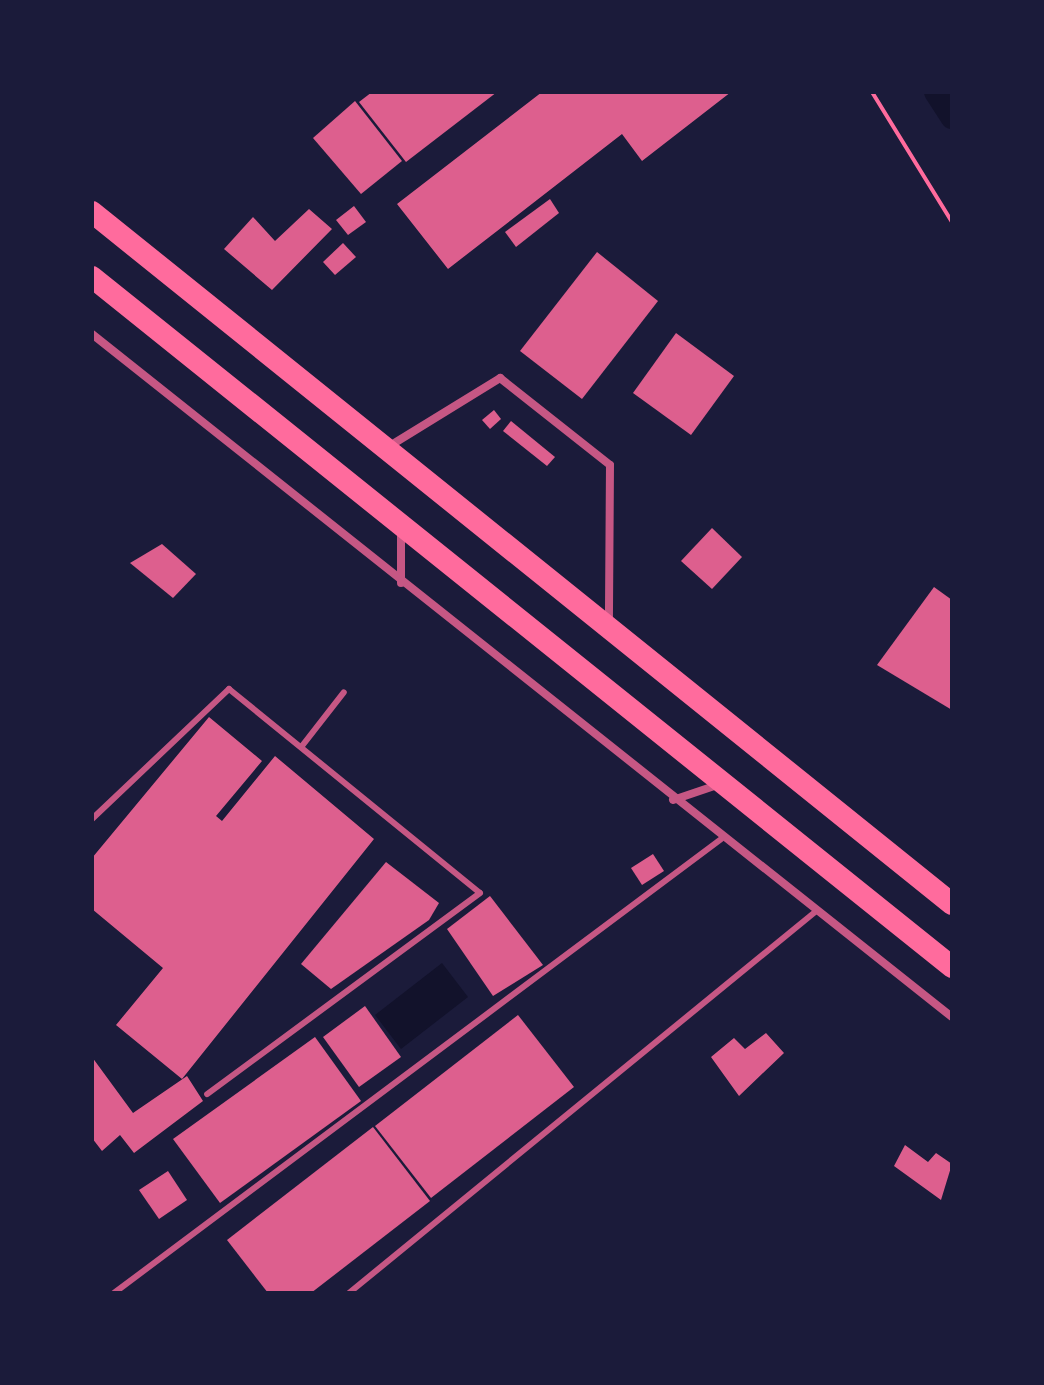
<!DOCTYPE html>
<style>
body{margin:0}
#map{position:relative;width:1044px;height:1385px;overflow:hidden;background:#1b1b3a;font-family:"Work Sans",sans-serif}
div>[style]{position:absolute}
.water>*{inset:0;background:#12122b}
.canal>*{height:24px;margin:-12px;padding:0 12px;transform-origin:12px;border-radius:12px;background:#12122b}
.building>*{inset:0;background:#dd5f8e}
.path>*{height:4px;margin:-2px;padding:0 2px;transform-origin:2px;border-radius:2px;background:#ff6b9d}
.service>*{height:6px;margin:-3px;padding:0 3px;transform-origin:3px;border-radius:3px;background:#c65784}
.minor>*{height:8px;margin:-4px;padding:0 4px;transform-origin:4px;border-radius:4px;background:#c65784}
.trunk>*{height:22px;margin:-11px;padding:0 11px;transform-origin:11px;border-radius:11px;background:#ff6b9d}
span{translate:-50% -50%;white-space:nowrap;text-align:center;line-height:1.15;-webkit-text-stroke:8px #1b1b3a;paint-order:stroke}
.frame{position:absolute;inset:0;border:94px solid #1b1b3a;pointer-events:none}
</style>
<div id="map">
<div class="water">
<div style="clip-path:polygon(442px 963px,468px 997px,401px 1049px,375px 1015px)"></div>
</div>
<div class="canal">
<div style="left:936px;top:92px;width:30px;rotate:57deg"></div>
</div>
<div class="building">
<div style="clip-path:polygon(372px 92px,497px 92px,406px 162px,359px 102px)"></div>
<div style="clip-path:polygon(542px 92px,731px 92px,642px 161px,622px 134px,448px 269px,397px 204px)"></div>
<div style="clip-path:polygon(355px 101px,402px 161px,361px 194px,313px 138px)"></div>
<div style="clip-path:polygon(550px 199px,559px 213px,516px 247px,505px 232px)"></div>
<div style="clip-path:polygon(354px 206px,366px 222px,348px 235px,336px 220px)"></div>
<div style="clip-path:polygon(309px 209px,332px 229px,272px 290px,224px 249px,253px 217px,275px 241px)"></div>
<div style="clip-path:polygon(343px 243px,356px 257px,335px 275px,323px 262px)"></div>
<div style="clip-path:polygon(597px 252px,658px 301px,582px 399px,520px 351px)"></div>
<div style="clip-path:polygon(676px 333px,734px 376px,691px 435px,633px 393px)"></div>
<div style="clip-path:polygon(494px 410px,501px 419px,490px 429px,482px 420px)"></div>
<div style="clip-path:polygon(511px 421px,555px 457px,547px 466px,503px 431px)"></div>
<div style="clip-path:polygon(712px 528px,742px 557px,712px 589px,681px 561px)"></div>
<div style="clip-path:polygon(162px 544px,196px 574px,173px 598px,130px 563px)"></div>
<div style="clip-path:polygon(934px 587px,952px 600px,952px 710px,877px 665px)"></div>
<div style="clip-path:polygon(209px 717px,262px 761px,216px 816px,222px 821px,275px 756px,374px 839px,182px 1079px,116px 1025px,163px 968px,92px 909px,92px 858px)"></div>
<div style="clip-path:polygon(653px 854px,664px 871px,642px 885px,631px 868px)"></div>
<div style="clip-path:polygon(386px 862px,439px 903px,429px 920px,331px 989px,301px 964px)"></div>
<div style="clip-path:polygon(490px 896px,543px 965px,493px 996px,447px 929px)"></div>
<div style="clip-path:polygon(365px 1006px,401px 1057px,359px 1087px,323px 1037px)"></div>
<div style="clip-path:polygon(518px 1015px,574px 1087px,431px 1198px,375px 1126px)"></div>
<div style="clip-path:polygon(766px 1033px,784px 1053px,739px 1096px,711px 1057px,734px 1038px,745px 1049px)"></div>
<div style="clip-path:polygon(315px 1037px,361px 1101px,220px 1203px,173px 1139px)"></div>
<div style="clip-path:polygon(92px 1057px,133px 1113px,187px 1076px,203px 1101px,134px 1153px,120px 1135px,102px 1151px,92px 1138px)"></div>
<div style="clip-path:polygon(373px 1127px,430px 1201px,311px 1293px,268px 1293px,227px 1240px)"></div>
<div style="clip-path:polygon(905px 1145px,928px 1162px,936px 1153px,952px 1164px,941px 1200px,894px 1166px)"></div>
<div style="clip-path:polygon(168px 1171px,187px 1200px,159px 1219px,139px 1190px)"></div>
</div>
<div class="path">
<div style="left:872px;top:92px;width:153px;rotate:58.4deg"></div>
</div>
<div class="service">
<div style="left:302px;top:746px;width:68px;rotate:-52.1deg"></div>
<div style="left:92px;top:819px;width:189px;rotate:-43.5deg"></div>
<div style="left:229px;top:689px;width:323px;rotate:39.1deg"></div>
<div style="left:480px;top:893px;width:339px;rotate:143.6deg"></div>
<div style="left:114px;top:1293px;width:758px;rotate:-36.79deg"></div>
<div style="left:349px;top:1293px;width:602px;rotate:-39.27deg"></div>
</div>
<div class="minor">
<div style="left:92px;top:334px;width:1098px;rotate:38.46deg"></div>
<div style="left:388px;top:447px;width:132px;rotate:-31.6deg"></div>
<div style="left:500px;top:378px;width:140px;rotate:38.3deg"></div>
<div style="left:610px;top:465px;width:159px;rotate:90.4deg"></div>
<div style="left:401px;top:529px;width:54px;rotate:90deg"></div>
<div style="left:673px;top:800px;width:46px;rotate:-18.8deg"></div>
</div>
<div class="trunk">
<div style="left:92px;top:212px;width:1104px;rotate:38.82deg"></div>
<div style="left:92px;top:277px;width:1103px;rotate:38.74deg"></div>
</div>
<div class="frame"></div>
</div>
